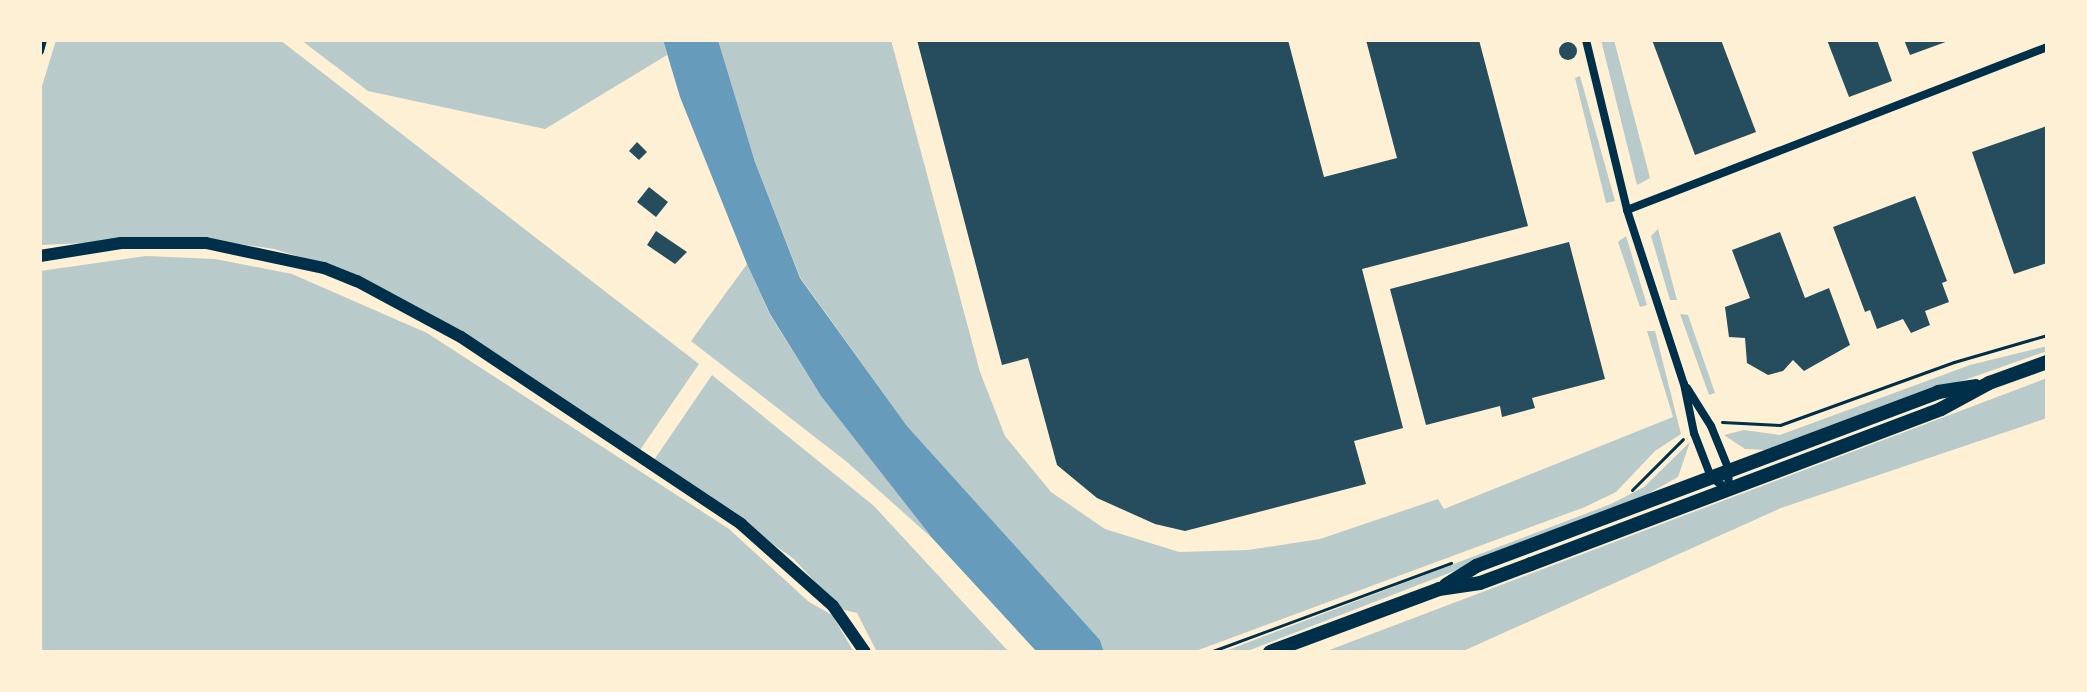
<!DOCTYPE html>
<style>
body{margin:0}
#map{position:relative;width:2087px;height:692px;overflow:hidden;background:#fdf0d5;font-family:Signika,sans-serif}
div>[style]{position:absolute}
.green>*{inset:0;background:#b9caca}
.water>*{inset:0;background:#669bbc}
.building>*{inset:0;background:#264d5e}
.round{border-radius:50%}
.path>*{height:3px;margin:-1.5px;padding:0 1.5px;transform-origin:1.5px;border-radius:1.5px;background:#003049}
.minor>*{height:8px;margin:-4px;padding:0 4px;transform-origin:4px;border-radius:4px;background:#003049}
.tertiary>*{height:12px;margin:-6px;padding:0 6px;transform-origin:6px;border-radius:6px;background:#003049}
.secondary>*{height:14px;margin:-7px;padding:0 7px;transform-origin:7px;border-radius:7px;background:#003049}
span{translate:-50% -50%;white-space:nowrap;text-align:center;line-height:1.15;-webkit-text-stroke:6px #fdf0d5;paint-order:stroke}
.frame{position:absolute;inset:0;border:42px solid #fdf0d5;pointer-events:none}
</style>
<div id="map">
<div class="green">
<div style="clip-path:polygon(56px 40px,280px 40px,699px 364px,640px 450px,444px 323px,337px 268px,274px 249px,199px 238px,40px 245px,40px 93px)"></div>
<div style="clip-path:polygon(301px 40px,663px 40px,667px 55px,545px 129px,368px 91px)"></div>
<div style="clip-path:polygon(718px 40px,891px 40px,980px 372px,1005px 436px,1051px 492px,1105px 529px,1179px 552px,1248px 550px,1320px 539px,1438px 499px,1444px 509px,1673px 417px,1647px 331px,1655px 331px,1681px 434px,1655px 451px,1616px 492px,1585px 507px,1193px 652px,1104px 652px,1100px 640px,907px 426px,800px 277px,755px 162px)"></div>
<div style="clip-path:polygon(1601px 40px,1614px 40px,1650px 178px,1637px 185px)"></div>
<div style="clip-path:polygon(1580px 76px,1615px 201px,1606px 203px,1575px 78px)"></div>
<div style="clip-path:polygon(1658px 229px,1677px 300px,1670px 300px,1651px 236px)"></div>
<div style="clip-path:polygon(1626px 236px,1647px 305px,1640px 307px,1618px 242px)"></div>
<div style="clip-path:polygon(146px 256px,215px 259px,292px 274px,427px 333px,729px 529px,809px 602px,832px 615px,854px 652px,40px 652px,40px 271px)"></div>
<div style="clip-path:polygon(747px 264px,770px 315px,821px 396px,933px 539px,847px 462px,691px 341px)"></div>
<div style="clip-path:polygon(1680px 314px,1688px 315px,1715px 393px,1709px 395px)"></div>
<div style="clip-path:polygon(2047px 346px,2047px 351px,1767px 450px,1745px 449px,1724px 435px,1744px 430px,1780px 435px,1970px 365px)"></div>
<div style="clip-path:polygon(712px 375px,874px 506px,1009px 652px,877px 652px,857px 613px,840px 609px,794px 559px,654px 460px)"></div>
<div style="clip-path:polygon(2047px 378px,2047px 418px,1781px 508px,1461px 652px,1324px 652px)"></div>
<div style="clip-path:polygon(1690px 442px,1678px 477px,1635px 501px,1245px 652px,1223px 652px,1611px 504px,1644px 487px)"></div>
</div>
<div class="water">
<div style="clip-path:polygon(663px 40px,718px 40px,755px 162px,800px 278px,907px 426px,1100px 640px,1104px 652px,1037px 652px,933px 539px,821px 396px,770px 314px,747px 264px,680px 97px)"></div>
</div>
<div class="building">
<div style="clip-path:polygon(917px 40px,1288px 40px,1324px 177px,1397px 158px,1366px 40px,1479px 40px,1528px 226px,1362px 269px,1403px 428px,1354px 441px,1366px 484px,1185px 531px,1155px 524px,1097px 498px,1057px 465px,1028px 358px,1002px 365px)"></div>
<div style="clip-path:polygon(1652px 40px,1721px 40px,1756px 132px,1695px 155px)"></div>
<div style="clip-path:polygon(1827px 40px,1877px 40px,1892px 81px,1849px 97px)"></div>
<div style="clip-path:polygon(1904px 40px,1951px 40px,1910px 55px)"></div>
<div class="round" style="left:1559px;top:42px;width:18px;height:18px"></div>
<div style="clip-path:polygon(2047px 126px,2047px 263px,2014px 274px,1972px 152px)"></div>
<div style="clip-path:polygon(637px 142px,647px 152px,639px 160px,629px 151px)"></div>
<div style="clip-path:polygon(649px 187px,668px 202px,656px 217px,637px 202px)"></div>
<div style="clip-path:polygon(1915px 196px,1947px 281px,1942px 283px,1949px 302px,1925px 311px,1930px 325px,1911px 333px,1903px 319px,1877px 329px,1870px 310px,1865px 312px,1833px 227px)"></div>
<div style="clip-path:polygon(656px 231px,687px 252px,675px 264px,647px 245px)"></div>
<div style="clip-path:polygon(1780px 232px,1805px 298px,1829px 288px,1850px 345px,1804px 371px,1793px 360px,1783px 371px,1768px 375px,1747px 363px,1745px 338px,1729px 337px,1725px 307px,1750px 298px,1732px 250px)"></div>
<div style="clip-path:polygon(1569px 242px,1605px 379px,1532px 398px,1535px 408px,1502px 417px,1500px 406px,1426px 425px,1390px 289px)"></div>
</div>
<div class="path">
<div style="left:1722px;top:422px;width:58px;rotate:3deg"></div>
<div style="left:1780px;top:425px;width:185px;rotate:-19.9deg"></div>
<div style="left:1954px;top:362px;width:97px;rotate:-16.2deg"></div>
<div style="left:1632px;top:490px;width:72px;rotate:-45deg"></div>
<div style="left:1210px;top:652px;width:257px;rotate:-20.3deg"></div>
</div>
<div class="minor">
<div style="left:1586px;top:40px;width:175px;rotate:76.4deg"></div>
<div style="left:1627px;top:210px;width:183px;rotate:71.9deg"></div>
<div style="left:1684px;top:384px;width:50px;rotate:78.5deg"></div>
<div style="left:1694px;top:433px;width:47px;rotate:68.9deg"></div>
<div style="left:1711px;top:477px;width:20px;rotate:37deg"></div>
<div style="left:40px;top:51px;width:11px;rotate:-75deg"></div>
<div style="left:1627px;top:210px;width:451px;rotate:-21.2deg"></div>
<div style="left:1687px;top:388px;width:45px;rotate:57.7deg"></div>
<div style="left:1711px;top:426px;width:48px;rotate:67.8deg"></div>
<div style="left:1729px;top:470px;width:20px;rotate:93deg"></div>
</div>
<div class="tertiary">
<div style="left:40px;top:256px;width:82px;rotate:-9.1deg"></div>
<div style="left:121px;top:243px;width:85px"></div>
<div style="left:206px;top:243px;width:121px;rotate:12deg"></div>
<div style="left:324px;top:268px;width:35px;rotate:22deg"></div>
<div style="left:357px;top:281px;width:118px;rotate:28.3deg"></div>
<div style="left:461px;top:337px;width:337px;rotate:33.7deg"></div>
<div style="left:741px;top:524px;width:123px;rotate:41.7deg"></div>
<div style="left:833px;top:606px;width:56px;rotate:55.2deg"></div>
</div>
<div class="secondary">
<div style="left:1446px;top:585px;width:36px;rotate:-32deg"></div>
<div style="left:1476px;top:566px;width:494px;rotate:-20.6deg"></div>
<div style="left:1938px;top:392px;width:38px;rotate:-9deg"></div>
<div style="left:1270px;top:652px;width:180px;rotate:-20.4deg"></div>
<div style="left:1439px;top:589px;width:41px;rotate:-8.3deg"></div>
<div style="left:1480px;top:583px;width:54px;rotate:-20.4deg"></div>
<div style="left:1531px;top:564px;width:438px;rotate:-20.7deg"></div>
<div style="left:1941px;top:409px;width:55px;rotate:-28.4deg"></div>
<div style="left:1989px;top:383px;width:62px;rotate:-19.9deg"></div>
</div>
<div class="frame"></div>
</div>
